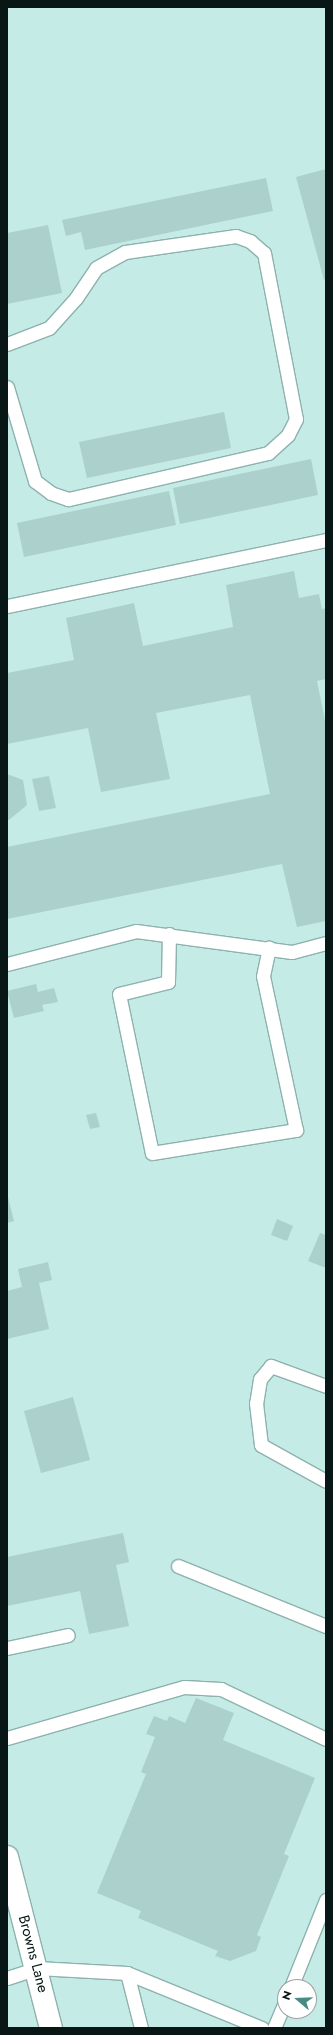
<!DOCTYPE html>
<style>
body{margin:0}
#map{position:relative;width:333px;height:2035px;overflow:hidden;background:#c5ebe6;font-family:Jost,sans-serif}
div>[style]{position:absolute}
.building>*{inset:0;background:#acd1cc}
.roads{filter:drop-shadow(1px 0 #8db2ad) drop-shadow(-1px 0 #8db2ad) drop-shadow(0 1px #8db2ad) drop-shadow(0 -1px #8db2ad)}
.lane>*{height:13px;margin:-6.5px;padding:0 6.5px;transform-origin:6.5px;border-radius:6.5px;background:#fff}
.secondary>*{height:22px;margin:-11px;padding:0 11px;transform-origin:11px;border-radius:11px;background:#fff}
span{translate:-50% -50%;white-space:nowrap;text-align:center;line-height:1.15;-webkit-text-stroke:4px #fff;paint-order:stroke}
.street-label{font-size:15px;color:#081615}
.frame{position:absolute;inset:0;border:8px solid #081615;pointer-events:none}
.north{position:absolute;left:277px;top:1979px;width:40px;height:40px;box-sizing:border-box;background:#fff;border:1px solid #9ca2a1;border-radius:50%;rotate:289deg;font-size:11px;font-weight:700;line-height:16px;text-align:center;color:#081615}
.north::after{content:'';display:block;margin:auto;width:14px;height:18px;background:#468c85;clip-path:polygon(50% 0,100% 100%,50% 72%,0 100%)}
</style>
<div id="map">
<div class="building">
<div style="clip-path:polygon(326px 169px,326px 279px,324px 280px,296px 177px)"></div>
<div style="clip-path:polygon(266px 178px,273px 211px,85px 250px,81px 232px,66px 236px,62px 220px)"></div>
<div style="clip-path:polygon(48px 225px,62px 293px,7px 304px,7px 233px)"></div>
<div style="clip-path:polygon(224px 412px,231px 448px,87px 478px,79px 442px)"></div>
<div style="clip-path:polygon(311px 459px,318px 495px,180px 524px,173px 488px)"></div>
<div style="clip-path:polygon(169px 491px,176px 525px,24px 557px,17px 523px)"></div>
<div style="clip-path:polygon(294px 571px,299px 598px,319px 594px,322px 609px,326px 608px,326px 679px,317px 681px,326px 725px,326px 921px,297px 927px,282px 864px,7px 919px,7px 847px,270px 794px,250px 695px,156px 713px,170px 779px,101px 792px,88px 728px,7px 744px,7px 673px,74px 660px,66px 618px,134px 603px,143px 646px,233px 627px,226px 585px)"></div>
<div style="clip-path:polygon(7px 774px,23px 780px,27px 805px,9px 820px,7px 819px)"></div>
<div style="clip-path:polygon(49px 776px,56px 808px,39px 811px,32px 779px)"></div>
<div style="clip-path:polygon(36px 984px,38px 992px,54px 988px,58px 1002px,42px 1005px,44px 1011px,14px 1018px,7px 991px)"></div>
<div style="clip-path:polygon(96px 1113px,100px 1127px,90px 1129px,86px 1115px)"></div>
<div style="clip-path:polygon(7px 1193px,14px 1221px,7px 1223px)"></div>
<div style="clip-path:polygon(277px 1219px,293px 1226px,287px 1241px,271px 1235px)"></div>
<div style="clip-path:polygon(320px 1233px,326px 1235px,326px 1268px,308px 1261px)"></div>
<div style="clip-path:polygon(48px 1262px,52px 1280px,39px 1283px,49px 1329px,7px 1339px,7px 1291px,22px 1287px,18px 1269px)"></div>
<div style="clip-path:polygon(73px 1397px,90px 1460px,41px 1473px,24px 1411px)"></div>
<div style="clip-path:polygon(123px 1533px,129px 1562px,116px 1565px,129px 1626px,89px 1634px,80px 1591px,7px 1606px,7px 1557px)"></div>
<div style="clip-path:polygon(196px 1698px,234px 1713px,223px 1740px,315px 1778px,284px 1854px,289px 1856px,257px 1935px,261px 1937px,256px 1951px,230px 1961px,215px 1956px,218px 1951px,138px 1918px,141px 1911px,97px 1893px,146px 1774px,141px 1772px,155px 1737px,146px 1734px,154px 1716px,167px 1721px,169px 1716px,185px 1723px)"></div>
</div>
<div class="roads">
<div class="lane">
<div style="left:7px;top:344px;width:45px;rotate:-20.9deg"></div>
<div style="left:49px;top:328px;width:40px;rotate:-48deg"></div>
<div style="left:76px;top:298px;width:36px;rotate:-56deg"></div>
<div style="left:96px;top:268px;width:33px;rotate:-29deg"></div>
<div style="left:125px;top:252px;width:112px;rotate:-8.2deg"></div>
<div style="left:236px;top:236px;width:15px;rotate:20deg"></div>
<div style="left:250px;top:241px;width:18px;rotate:41deg"></div>
<div style="left:264px;top:253px;width:169px;rotate:79.1deg"></div>
<div style="left:296px;top:419px;width:18px;rotate:117deg"></div>
<div style="left:288px;top:435px;width:27px;rotate:138deg"></div>
<div style="left:268px;top:453px;width:205px;rotate:167deg"></div>
<div style="left:68px;top:499px;width:18px;rotate:-161deg"></div>
<div style="left:51px;top:493px;width:20px;rotate:-143deg"></div>
<div style="left:35px;top:481px;width:98px;rotate:-106.6deg"></div>
<div style="left:7px;top:606px;width:326px;rotate:-11.7deg"></div>
<div style="left:169px;top:934px;width:48px;rotate:91.2deg"></div>
<div style="left:168px;top:982px;width:50px;rotate:166.2deg"></div>
<div style="left:119px;top:994px;width:162px;rotate:78.3deg"></div>
<div style="left:152px;top:1153px;width:146px;rotate:-9.1deg"></div>
<div style="left:296px;top:1130px;width:157px;rotate:-102.1deg"></div>
<div style="left:263px;top:976px;width:29px;rotate:-78deg"></div>
<div style="left:7px;top:964px;width:133px;rotate:-14.3deg"></div>
<div style="left:136px;top:931px;width:157px;rotate:7.7deg"></div>
<div style="left:292px;top:952px;width:35px;rotate:-15deg"></div>
<div style="left:326px;top:1386px;width:59px;rotate:-160deg"></div>
<div style="left:271px;top:1366px;width:17px;rotate:130deg"></div>
<div style="left:260px;top:1379px;width:24px;rotate:99deg"></div>
<div style="left:256px;top:1403px;width:42px;rotate:83.2deg"></div>
<div style="left:261px;top:1445px;width:74px;rotate:29deg"></div>
<div style="left:178px;top:1566px;width:160px;rotate:22.1deg"></div>
<div style="left:7px;top:1648px;width:62px;rotate:-12deg"></div>
<div style="left:7px;top:1738px;width:184px;rotate:-16.1deg"></div>
<div style="left:184px;top:1687px;width:37px;rotate:3deg"></div>
<div style="left:221px;top:1689px;width:116px;rotate:25.5deg"></div>
<div style="left:127px;top:1973px;width:57px;rotate:75.7deg"></div>
<div style="left:7px;top:1978px;width:32px;rotate:-18deg"></div>
<div style="left:37px;top:1968px;width:90px;rotate:3.2deg"></div>
<div style="left:127px;top:1973px;width:146px;rotate:22.2deg"></div>
<div style="left:291px;top:1987px;width:94px;rotate:-68.1deg"></div>
<div style="left:274px;top:2028px;width:28px;rotate:-67deg"></div>
</div>
<div class="secondary">
<div style="left:7px;top:1857px;width:177px;rotate:75.6deg"></div>
</div>
</div>
<div class="street-label">
<span style="left:33px;top:1954px;rotate:75deg">Browns Lane</span>
</div>
<div class="frame"></div>
<div class="north">N</div>
</div>
